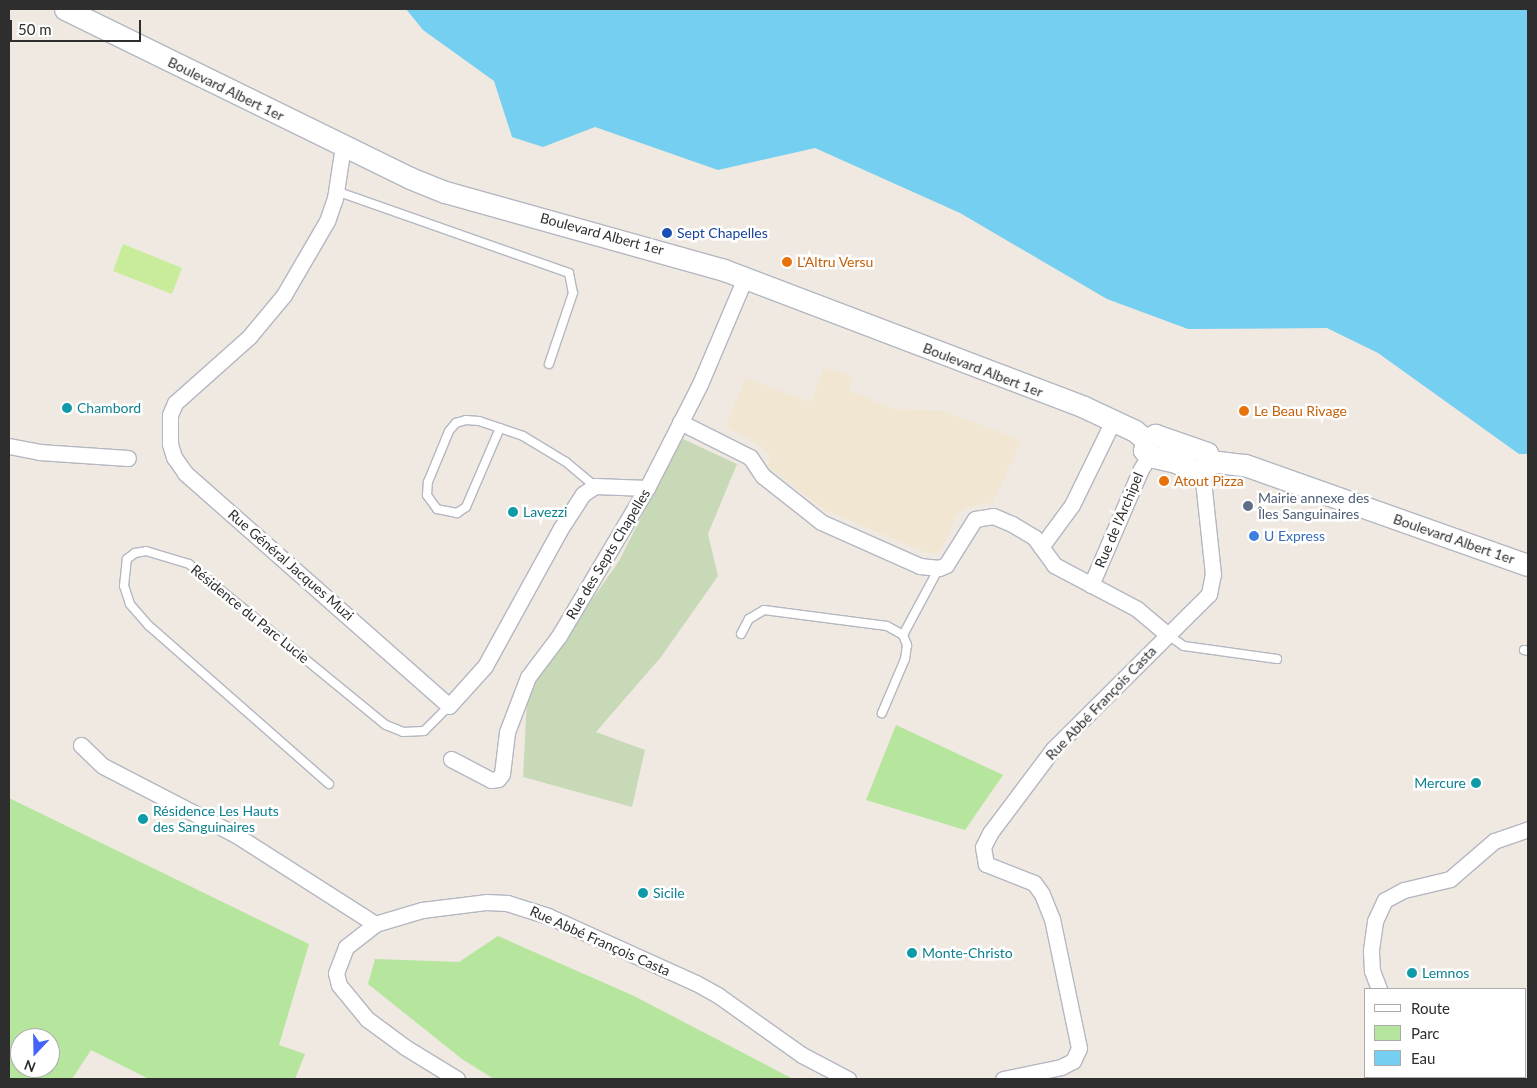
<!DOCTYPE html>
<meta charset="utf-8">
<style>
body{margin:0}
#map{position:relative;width:1537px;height:1088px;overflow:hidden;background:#efe9e1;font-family:Lato,sans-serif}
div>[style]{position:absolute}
.education>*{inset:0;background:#f0e6d1}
.green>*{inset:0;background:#b6e59e}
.cemetery>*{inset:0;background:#c8d9b8}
.pitch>*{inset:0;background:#c9ec9a}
.water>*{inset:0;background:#75cff0}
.roads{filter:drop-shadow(1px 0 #b4b7c1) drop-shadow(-1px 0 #b4b7c1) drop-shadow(0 1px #b4b7c1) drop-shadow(0 -1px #b4b7c1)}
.lane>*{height:8px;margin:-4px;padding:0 4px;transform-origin:4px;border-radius:4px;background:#fff}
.street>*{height:15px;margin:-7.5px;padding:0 7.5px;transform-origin:7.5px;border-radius:7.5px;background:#fff}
.secondary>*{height:21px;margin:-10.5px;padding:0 10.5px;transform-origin:10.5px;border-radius:10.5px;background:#fff}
.dots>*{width:14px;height:14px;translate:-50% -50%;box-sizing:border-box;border:2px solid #fff;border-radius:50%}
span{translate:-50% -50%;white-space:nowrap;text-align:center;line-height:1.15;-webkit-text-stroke:5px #fff;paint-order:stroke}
.street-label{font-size:14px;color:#2e2e2e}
.transit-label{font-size:14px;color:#164399}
.left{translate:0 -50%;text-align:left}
.food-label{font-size:14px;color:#c56008}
.culture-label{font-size:14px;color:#0d838f}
.right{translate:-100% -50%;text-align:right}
.service-label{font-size:14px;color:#4e5e75}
.shop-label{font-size:14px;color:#366cbe}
.frame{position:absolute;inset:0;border:10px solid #2e2e2e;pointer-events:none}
.legend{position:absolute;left:1364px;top:988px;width:162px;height:90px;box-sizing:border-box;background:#fff;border:1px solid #ababab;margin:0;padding:6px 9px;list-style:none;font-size:15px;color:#2e2e2e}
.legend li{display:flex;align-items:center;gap:10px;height:25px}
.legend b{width:25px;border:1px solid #ababab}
.north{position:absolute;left:10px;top:1028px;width:50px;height:50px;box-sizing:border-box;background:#fff;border:1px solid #ababab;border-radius:50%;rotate:201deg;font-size:14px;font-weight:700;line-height:20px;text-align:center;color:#2e2e2e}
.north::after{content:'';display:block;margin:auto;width:18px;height:22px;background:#4264fb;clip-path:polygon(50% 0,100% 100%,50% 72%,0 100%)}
.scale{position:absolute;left:10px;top:20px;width:131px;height:22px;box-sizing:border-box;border:2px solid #2e2e2e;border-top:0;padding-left:6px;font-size:15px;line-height:18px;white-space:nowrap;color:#2e2e2e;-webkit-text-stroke:4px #fff;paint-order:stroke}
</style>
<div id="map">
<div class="education">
<div style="clip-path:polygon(824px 368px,853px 376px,849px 391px,895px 409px,939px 410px,1022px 440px,993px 502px,968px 507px,957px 514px,945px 543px,938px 553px,927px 553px,827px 511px,768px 467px,770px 455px,757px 444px,726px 426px,745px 378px,811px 402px)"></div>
</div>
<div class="green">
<div style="clip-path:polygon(896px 725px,1003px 775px,965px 830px,866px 800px)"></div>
<div style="clip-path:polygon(evenodd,9px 798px,309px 944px,279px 1045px,305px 1054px,295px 1079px,149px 1079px,91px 1050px,72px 1079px,9px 1079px,9px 798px,20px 1038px,50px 1038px,50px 1068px,20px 1068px,20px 1038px)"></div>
<div style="clip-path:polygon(498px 936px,634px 996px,793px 1079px,494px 1079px,462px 1059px,368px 984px,375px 959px,459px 962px)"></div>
</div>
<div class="cemetery">
<div style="clip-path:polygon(681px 438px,737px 464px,708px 534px,718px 576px,661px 657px,596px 732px,645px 750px,632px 807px,523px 777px,527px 699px,538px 677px,619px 561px)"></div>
</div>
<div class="pitch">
<div style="clip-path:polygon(123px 244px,182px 268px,172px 294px,113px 271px)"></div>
</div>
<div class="water">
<div style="clip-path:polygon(406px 9px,1528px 9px,1528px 454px,1519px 454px,1378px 353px,1327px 328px,1188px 329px,1107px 299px,960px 213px,815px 148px,718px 170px,595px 127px,543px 147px,512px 137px,494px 81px,423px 30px)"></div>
</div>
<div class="roads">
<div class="lane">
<div style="left:336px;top:191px;width:247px;rotate:19.4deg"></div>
<div style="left:569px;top:273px;width:20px;rotate:79deg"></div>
<div style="left:573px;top:293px;width:75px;rotate:108.7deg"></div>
<div style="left:500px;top:428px;width:86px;rotate:113.3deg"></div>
<div style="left:466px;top:507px;width:11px;rotate:146deg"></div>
<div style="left:457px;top:513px;width:20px;rotate:-169deg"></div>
<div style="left:437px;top:509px;width:17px;rotate:-126deg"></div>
<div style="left:427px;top:495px;width:13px;rotate:-86deg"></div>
<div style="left:428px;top:482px;width:55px;rotate:-67.6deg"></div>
<div style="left:449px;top:431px;width:11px;rotate:-49deg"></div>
<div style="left:456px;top:423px;width:10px;rotate:-17deg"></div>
<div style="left:466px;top:420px;width:13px;rotate:4deg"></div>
<div style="left:479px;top:421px;width:46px;rotate:18.8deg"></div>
<div style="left:523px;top:436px;width:50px;rotate:31.2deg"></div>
<div style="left:566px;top:462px;width:38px;rotate:40deg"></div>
<div style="left:741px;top:634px;width:17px;rotate:-62deg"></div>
<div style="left:749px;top:619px;width:17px;rotate:-31deg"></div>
<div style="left:764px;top:610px;width:124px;rotate:7.4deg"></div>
<div style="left:887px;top:626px;width:18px;rotate:29deg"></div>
<div style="left:903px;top:635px;width:11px;rotate:68deg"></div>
<div style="left:907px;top:645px;width:14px;rotate:98deg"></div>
<div style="left:905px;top:659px;width:59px;rotate:113.1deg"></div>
<div style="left:903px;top:635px;width:76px;rotate:-61.8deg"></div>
<div style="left:1168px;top:635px;width:19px;rotate:35deg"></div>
<div style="left:1184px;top:646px;width:94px;rotate:8deg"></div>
<div style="left:1524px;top:650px;width:4px;rotate:14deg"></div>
<div style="left:329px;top:784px;width:240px;rotate:-138.7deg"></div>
<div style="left:149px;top:626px;width:29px;rotate:-131deg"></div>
<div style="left:130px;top:604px;width:19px;rotate:-108deg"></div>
<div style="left:124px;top:586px;width:27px;rotate:-84deg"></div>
<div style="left:127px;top:559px;width:10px;rotate:-37deg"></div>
<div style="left:135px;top:553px;width:11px;rotate:-10deg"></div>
<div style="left:146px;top:551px;width:45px;rotate:16.8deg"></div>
<div style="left:189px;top:564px;width:254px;rotate:39.3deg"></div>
<div style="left:386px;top:725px;width:18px;rotate:22deg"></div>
<div style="left:403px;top:732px;width:21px;rotate:-3deg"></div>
<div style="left:424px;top:731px;width:35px;rotate:-45deg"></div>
</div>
<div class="street">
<div style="left:343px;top:146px;width:53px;rotate:98.7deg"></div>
<div style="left:335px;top:198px;width:24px;rotate:109deg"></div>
<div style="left:327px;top:221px;width:86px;rotate:120.2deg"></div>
<div style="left:284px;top:295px;width:55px;rotate:129.8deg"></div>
<div style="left:249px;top:337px;width:99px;rotate:138.3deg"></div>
<div style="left:175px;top:403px;width:13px;rotate:113deg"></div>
<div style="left:170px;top:415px;width:29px;rotate:90deg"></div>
<div style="left:170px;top:444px;width:14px;rotate:73deg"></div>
<div style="left:174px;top:457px;width:19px;rotate:55deg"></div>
<div style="left:185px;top:473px;width:352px;rotate:41.4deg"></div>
<div style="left:449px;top:706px;width:54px;rotate:-48deg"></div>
<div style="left:485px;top:666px;width:158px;rotate:-61.2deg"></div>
<div style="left:561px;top:528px;width:40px;rotate:-57.1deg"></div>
<div style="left:583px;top:494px;width:14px;rotate:-34deg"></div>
<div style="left:595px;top:486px;width:52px;rotate:2.2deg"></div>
<div style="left:680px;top:422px;width:78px;rotate:26.6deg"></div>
<div style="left:750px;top:457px;width:23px;rotate:56deg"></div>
<div style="left:763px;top:476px;width:74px;rotate:38.4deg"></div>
<div style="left:821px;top:522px;width:108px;rotate:24deg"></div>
<div style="left:920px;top:566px;width:19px;rotate:6deg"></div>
<div style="left:939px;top:568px;width:8px;rotate:-23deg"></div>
<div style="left:946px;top:565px;width:54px;rotate:-57.8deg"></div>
<div style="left:975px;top:519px;width:18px;rotate:-9deg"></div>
<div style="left:993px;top:516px;width:21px;rotate:23deg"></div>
<div style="left:1012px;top:524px;width:26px;rotate:31deg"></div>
<div style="left:1034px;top:537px;width:34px;rotate:54deg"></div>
<div style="left:1054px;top:565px;width:94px;rotate:27.9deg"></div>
<div style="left:1137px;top:609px;width:40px;rotate:40deg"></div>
<div style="left:9px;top:446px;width:31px;rotate:11deg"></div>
<div style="left:39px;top:452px;width:89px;rotate:3.9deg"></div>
<div style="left:1041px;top:547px;width:52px;rotate:-53.6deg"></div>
<div style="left:1072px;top:505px;width:93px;rotate:-64deg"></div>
<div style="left:1091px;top:585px;width:126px;rotate:-66.7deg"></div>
<div style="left:1141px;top:469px;width:15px;rotate:-58deg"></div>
<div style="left:81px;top:745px;width:30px;rotate:44deg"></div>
<div style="left:103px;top:766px;width:150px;rotate:27.4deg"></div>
<div style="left:236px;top:835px;width:165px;rotate:32.6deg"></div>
<div style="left:451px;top:759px;width:45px;rotate:27.7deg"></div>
<div style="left:491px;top:780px;width:7px;rotate:-8deg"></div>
<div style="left:498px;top:779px;width:6px;rotate:-51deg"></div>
<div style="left:502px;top:774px;width:42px;rotate:-83.2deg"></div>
<div style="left:507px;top:732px;width:59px;rotate:-69.1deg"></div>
<div style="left:528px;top:677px;width:51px;rotate:-52.9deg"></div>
<div style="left:559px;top:636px;width:172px;rotate:-59.3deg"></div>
<div style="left:647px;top:488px;width:117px;rotate:-63deg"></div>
<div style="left:700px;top:384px;width:115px;rotate:-67deg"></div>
<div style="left:1379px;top:989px;width:19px;rotate:-111deg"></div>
<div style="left:1372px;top:971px;width:21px;rotate:-93deg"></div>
<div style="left:1371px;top:950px;width:29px;rotate:-82deg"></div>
<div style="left:1375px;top:921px;width:23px;rotate:-65deg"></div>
<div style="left:1385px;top:900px;width:21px;rotate:-28deg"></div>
<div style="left:1404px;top:890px;width:47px;rotate:-13.4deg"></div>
<div style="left:1450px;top:879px;width:58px;rotate:-40.8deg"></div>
<div style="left:1494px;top:841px;width:36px;rotate:-19deg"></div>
<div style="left:1406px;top:1077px;width:2px;rotate:90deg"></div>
<div style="left:457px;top:1079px;width:61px;rotate:-148.4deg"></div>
<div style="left:405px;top:1047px;width:47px;rotate:-143.6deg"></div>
<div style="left:367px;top:1019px;width:44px;rotate:-129.5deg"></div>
<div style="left:339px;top:985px;width:12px;rotate:-104deg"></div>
<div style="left:336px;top:973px;width:28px;rotate:-69deg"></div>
<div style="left:346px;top:947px;width:37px;rotate:-38deg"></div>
<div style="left:375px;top:924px;width:49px;rotate:-16.6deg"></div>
<div style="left:422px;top:910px;width:64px;rotate:-7.1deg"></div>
<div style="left:486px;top:902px;width:21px;rotate:3deg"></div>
<div style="left:507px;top:903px;width:43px;rotate:17.6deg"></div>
<div style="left:548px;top:916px;width:162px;rotate:24.4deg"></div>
<div style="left:696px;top:983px;width:26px;rotate:29deg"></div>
<div style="left:719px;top:996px;width:102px;rotate:35.4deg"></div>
<div style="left:802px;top:1055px;width:52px;rotate:27.6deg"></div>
<div style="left:1003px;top:1079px;width:59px;rotate:-11.7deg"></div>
<div style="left:1061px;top:1067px;width:13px;rotate:-27deg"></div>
<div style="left:1073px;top:1061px;width:14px;rotate:-65deg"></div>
<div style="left:1079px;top:1048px;width:132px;rotate:-101.8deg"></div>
<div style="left:1052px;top:919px;width:27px;rotate:-112deg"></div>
<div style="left:1042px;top:894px;width:14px;rotate:-126deg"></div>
<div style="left:1034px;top:883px;width:52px;rotate:-158.4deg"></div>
<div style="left:986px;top:864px;width:17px;rotate:-100deg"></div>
<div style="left:983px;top:847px;width:16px;rotate:-63deg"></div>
<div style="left:990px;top:833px;width:105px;rotate:-53.1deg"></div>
<div style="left:1053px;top:749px;width:220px;rotate:-44.8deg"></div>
<div style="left:1209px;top:594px;width:20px;rotate:-79deg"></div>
<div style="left:1213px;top:574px;width:104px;rotate:-96.1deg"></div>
</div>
<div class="secondary">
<div style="left:65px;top:9px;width:384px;rotate:26.1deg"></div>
<div style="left:410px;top:178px;width:38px;rotate:22deg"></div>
<div style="left:445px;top:192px;width:290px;rotate:15.6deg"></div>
<div style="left:724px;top:270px;width:385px;rotate:20.8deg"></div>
<div style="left:1084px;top:407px;width:56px;rotate:25.2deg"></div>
<div style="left:1135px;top:431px;width:16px;rotate:40deg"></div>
<div style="left:1155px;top:435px;width:55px;rotate:19.1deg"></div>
<div style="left:1207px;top:453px;width:9px;rotate:69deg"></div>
<div style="left:1210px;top:461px;width:7px;rotate:117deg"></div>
<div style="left:1207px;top:467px;width:13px;rotate:157deg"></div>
<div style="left:1195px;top:472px;width:21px;rotate:-152deg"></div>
<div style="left:1176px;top:462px;width:28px;rotate:-167deg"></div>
<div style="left:1149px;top:456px;width:8px;rotate:-130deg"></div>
<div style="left:1144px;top:450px;width:13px;rotate:-67deg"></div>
<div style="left:1149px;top:438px;width:7px;rotate:-27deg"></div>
<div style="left:1210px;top:461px;width:35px;rotate:7deg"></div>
<div style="left:1245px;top:465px;width:300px;rotate:19.5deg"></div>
</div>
</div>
<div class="dots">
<div style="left:667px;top:233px;background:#1a4fb4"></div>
<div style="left:787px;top:262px;background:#e8710a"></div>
<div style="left:67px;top:408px;background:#0f9aa8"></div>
<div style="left:1244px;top:411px;background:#e8710a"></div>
<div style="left:1164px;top:481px;background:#e8710a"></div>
<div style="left:1248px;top:506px;background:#5c6f8a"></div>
<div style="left:513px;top:512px;background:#0f9aa8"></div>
<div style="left:1254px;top:536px;background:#3f7fe0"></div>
<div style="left:1476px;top:783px;background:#0f9aa8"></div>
<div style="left:143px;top:819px;background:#0f9aa8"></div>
<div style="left:643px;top:893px;background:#0f9aa8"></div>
<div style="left:912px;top:953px;background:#0f9aa8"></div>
<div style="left:1412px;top:973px;background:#0f9aa8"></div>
</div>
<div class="street-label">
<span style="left:226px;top:89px;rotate:26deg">Boulevard Albert 1er</span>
<span style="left:602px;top:234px;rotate:15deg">Boulevard Albert 1er</span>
<span style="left:983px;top:370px;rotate:21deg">Boulevard Albert 1er</span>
<span style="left:1119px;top:520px;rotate:-67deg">Rue de l'Archipel</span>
<span style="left:1454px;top:539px;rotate:19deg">Boulevard Albert 1er</span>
<span style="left:608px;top:554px;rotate:-59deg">Rue des Septs Chapelles</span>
<span style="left:291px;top:565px;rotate:41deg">Rue Général Jacques Muzi</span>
<span style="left:250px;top:614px;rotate:39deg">Résidence du Parc Lucie</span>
<span style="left:1101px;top:703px;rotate:-46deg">Rue Abbé François Casta</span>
<span style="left:600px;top:941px;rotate:24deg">Rue Abbé François Casta</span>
</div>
<div class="transit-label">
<span class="left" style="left:677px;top:233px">Sept Chapelles</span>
</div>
<div class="food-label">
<span class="left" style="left:797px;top:262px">L'Altru Versu</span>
<span class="left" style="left:1254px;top:411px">Le Beau Rivage</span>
<span class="left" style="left:1174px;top:481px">Atout Pizza</span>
</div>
<div class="culture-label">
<span class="left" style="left:77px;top:408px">Chambord</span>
<span class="left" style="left:523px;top:512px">Lavezzi</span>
<span class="right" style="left:1466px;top:783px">Mercure</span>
<span class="left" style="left:153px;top:819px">Résidence Les Hauts<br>des Sanguinaires</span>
<span class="left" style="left:653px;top:893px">Sicile</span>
<span class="left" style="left:922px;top:953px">Monte-Christo</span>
<span class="left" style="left:1422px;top:973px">Lemnos</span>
</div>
<div class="service-label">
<span class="left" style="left:1258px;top:506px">Mairie annexe des<br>Îles Sanguinaires</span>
</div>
<div class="shop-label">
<span class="left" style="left:1264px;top:536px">U Express</span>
</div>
<div class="frame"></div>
<ul class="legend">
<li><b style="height:6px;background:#fff"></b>Route</li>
<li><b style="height:14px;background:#b6e59e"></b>Parc</li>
<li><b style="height:14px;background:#75cff0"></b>Eau</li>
</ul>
<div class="north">N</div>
<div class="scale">50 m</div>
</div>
